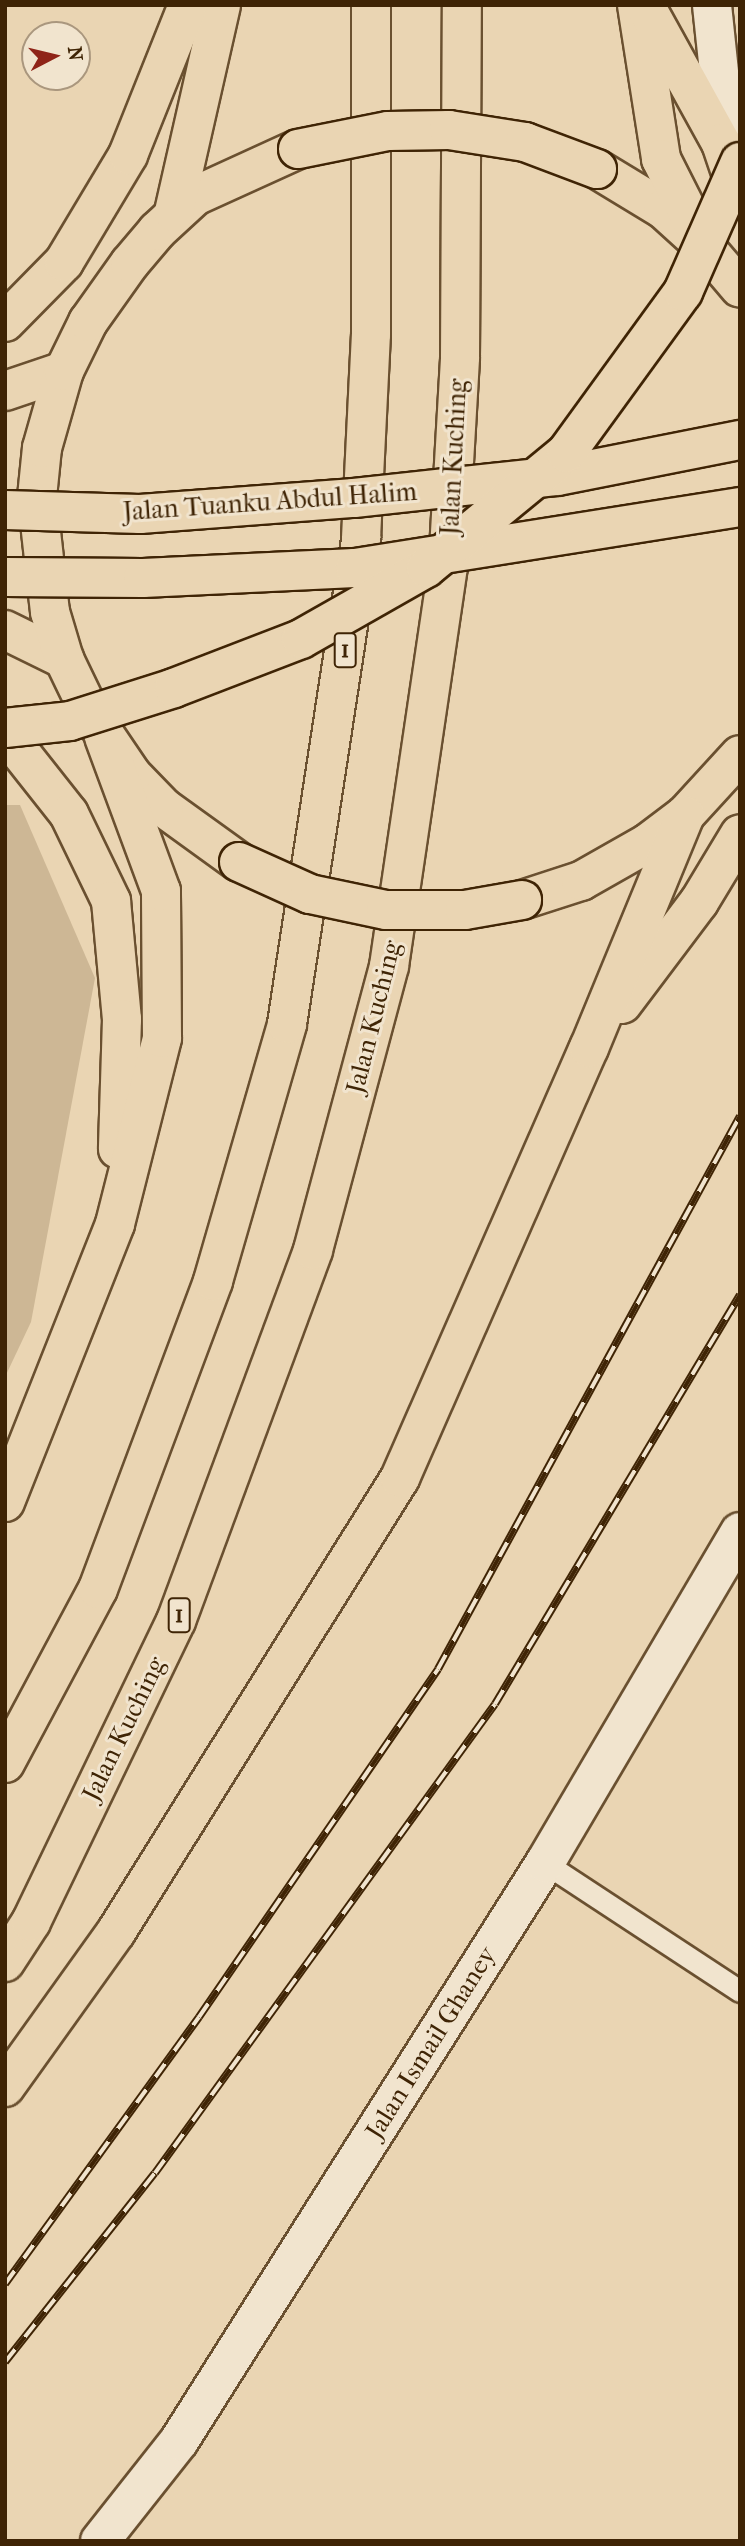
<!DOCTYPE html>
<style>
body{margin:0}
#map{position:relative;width:745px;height:2546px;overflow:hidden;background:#ead5b3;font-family:"IM FELL French Canon",serif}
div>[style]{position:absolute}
.green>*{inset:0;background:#cdb795}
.roads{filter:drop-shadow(2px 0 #6a5030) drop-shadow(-2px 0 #6a5030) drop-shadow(0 2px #6a5030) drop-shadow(0 -2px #6a5030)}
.service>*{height:21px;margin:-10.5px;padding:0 10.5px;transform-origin:10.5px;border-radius:10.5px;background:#f1e4ce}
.minor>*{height:38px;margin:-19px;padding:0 19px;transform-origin:19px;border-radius:19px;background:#f1e4ce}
.tertiary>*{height:38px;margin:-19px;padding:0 19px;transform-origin:19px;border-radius:19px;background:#f1e4ce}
.primary>*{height:38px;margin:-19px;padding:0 19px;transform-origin:19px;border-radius:19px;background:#ead5b3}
.trunk>*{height:38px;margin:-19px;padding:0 19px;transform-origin:19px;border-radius:19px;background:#ead5b3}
.rail>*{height:8px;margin-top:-4px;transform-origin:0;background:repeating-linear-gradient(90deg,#f1e4ce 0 16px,#3f2405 0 32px);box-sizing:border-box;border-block:2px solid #3f2405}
.bridges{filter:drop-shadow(2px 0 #3f2405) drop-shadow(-2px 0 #3f2405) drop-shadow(0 2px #3f2405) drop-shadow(0 -2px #3f2405)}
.primary-bridge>*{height:38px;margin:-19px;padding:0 19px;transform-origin:19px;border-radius:19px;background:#ead5b3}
.trunk-bridge>*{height:38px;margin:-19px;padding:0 19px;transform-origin:19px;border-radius:19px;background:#ead5b3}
span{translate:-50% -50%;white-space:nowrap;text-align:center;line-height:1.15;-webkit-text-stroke:6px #f1e4ce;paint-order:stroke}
.shield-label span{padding:2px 5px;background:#f1e4ce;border:2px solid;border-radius:5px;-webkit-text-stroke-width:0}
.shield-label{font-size:24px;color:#3f2405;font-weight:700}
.street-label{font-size:26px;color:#3f2405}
.frame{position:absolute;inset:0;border:7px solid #3f2405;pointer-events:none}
.north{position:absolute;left:21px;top:21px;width:70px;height:70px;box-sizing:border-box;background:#f1e4ce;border:2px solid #aa977e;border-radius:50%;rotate:83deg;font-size:19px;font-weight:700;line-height:28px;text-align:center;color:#3f2405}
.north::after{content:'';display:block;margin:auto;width:24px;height:32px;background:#8f2418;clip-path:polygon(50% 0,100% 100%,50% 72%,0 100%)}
</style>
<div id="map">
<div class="green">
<div style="clip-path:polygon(5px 805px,20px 805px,95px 978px,31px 1322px,5px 1377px)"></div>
</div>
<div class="roads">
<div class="service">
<div style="left:545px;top:1863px;width:233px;rotate:33.3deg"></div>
</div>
<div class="minor">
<div style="left:100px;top:2541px;width:127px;rotate:-51.7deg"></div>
<div style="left:179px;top:2441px;width:684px;rotate:-57.66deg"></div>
<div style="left:545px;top:1863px;width:384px;rotate:-59.5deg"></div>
</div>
<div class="tertiary">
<div style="left:712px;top:5px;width:152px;rotate:84deg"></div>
</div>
<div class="primary">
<div style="left:597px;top:169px;width:77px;rotate:31.2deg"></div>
<div style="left:663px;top:209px;width:58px;rotate:42.2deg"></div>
<div style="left:706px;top:248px;width:52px;rotate:49.6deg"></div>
<div style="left:5px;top:391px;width:62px;rotate:-18.7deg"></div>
<div style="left:5px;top:630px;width:66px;rotate:26.2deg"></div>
<div style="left:239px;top:862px;width:92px;rotate:-144.2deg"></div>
<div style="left:164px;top:808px;width:46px;rotate:-134.1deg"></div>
<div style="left:132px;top:775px;width:75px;rotate:-124.1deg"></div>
<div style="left:90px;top:713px;width:60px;rotate:-115.7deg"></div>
<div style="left:64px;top:659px;width:49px;rotate:-106.6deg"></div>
<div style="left:50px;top:612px;width:116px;rotate:-96.4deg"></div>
<div style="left:37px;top:497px;width:49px;rotate:-84.2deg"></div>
<div style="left:42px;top:448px;width:80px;rotate:-74.1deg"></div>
<div style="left:64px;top:371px;width:55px;rotate:-63.9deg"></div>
<div style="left:88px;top:322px;width:72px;rotate:-54.6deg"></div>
<div style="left:130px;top:263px;width:42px;rotate:-49.8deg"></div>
<div style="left:157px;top:231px;width:52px;rotate:-42.6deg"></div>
<div style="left:195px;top:196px;width:113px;rotate:-24.5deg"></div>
<div style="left:522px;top:900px;width:62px;rotate:-17.9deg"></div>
<div style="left:581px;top:881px;width:77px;rotate:-29.6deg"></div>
<div style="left:648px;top:843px;width:46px;rotate:-37.1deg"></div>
<div style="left:685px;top:815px;width:81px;rotate:-47.5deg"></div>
</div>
<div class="trunk">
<div style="left:637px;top:5px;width:156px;rotate:81.1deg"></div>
<div style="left:661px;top:159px;width:100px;rotate:63.2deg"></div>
<div style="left:646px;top:7px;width:155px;rotate:61.1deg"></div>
<div style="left:721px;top:143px;width:59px;rotate:71.3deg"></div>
<div style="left:174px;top:212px;width:212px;rotate:-77.2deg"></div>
<div style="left:5px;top:322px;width:84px;rotate:-45.5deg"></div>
<div style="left:64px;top:262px;width:125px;rotate:-59.1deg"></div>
<div style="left:128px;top:155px;width:162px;rotate:-68.2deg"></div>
<div style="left:5px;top:733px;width:103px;rotate:51.7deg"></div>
<div style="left:69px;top:814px;width:97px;rotate:64.2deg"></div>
<div style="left:111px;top:901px;width:119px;rotate:84.7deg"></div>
<div style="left:122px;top:1019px;width:130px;rotate:91.8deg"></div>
<div style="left:622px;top:1004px;width:128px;rotate:-53deg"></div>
<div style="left:699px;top:902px;width:79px;rotate:-58.9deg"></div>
<div style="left:5px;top:1502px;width:299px;rotate:-68.4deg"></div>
<div style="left:115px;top:1224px;width:192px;rotate:-75.8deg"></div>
<div style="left:162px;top:1038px;width:147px;rotate:-90.4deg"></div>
<div style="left:161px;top:891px;width:164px;rotate:-110.3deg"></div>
<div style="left:5px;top:1763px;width:197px;rotate:-61.9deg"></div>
<div style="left:98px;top:1589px;width:329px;rotate:-69.5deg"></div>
<div style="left:213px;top:1281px;width:267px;rotate:-73.9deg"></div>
<div style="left:287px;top:1024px;width:492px;rotate:-81.3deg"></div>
<div style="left:361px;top:538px;width:204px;rotate:-87.2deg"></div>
<div style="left:371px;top:334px;width:329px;rotate:-90deg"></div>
<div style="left:5px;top:1962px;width:48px;rotate:-57deg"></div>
<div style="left:31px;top:1922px;width:334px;rotate:-64.3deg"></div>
<div style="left:176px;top:1621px;width:395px;rotate:-69.7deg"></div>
<div style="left:313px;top:1250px;width:294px;rotate:-75deg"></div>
<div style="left:389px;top:966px;width:403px;rotate:-81.6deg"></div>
<div style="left:448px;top:567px;width:210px;rotate:-86.7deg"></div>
<div style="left:460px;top:357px;width:352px;rotate:-89.7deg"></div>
<div style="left:5px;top:2087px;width:191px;rotate:-54.4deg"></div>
<div style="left:116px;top:1932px;width:536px;rotate:-57.97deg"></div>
<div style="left:400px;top:1478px;width:470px;rotate:-66.3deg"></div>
<div style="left:589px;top:1048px;width:252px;rotate:-67.6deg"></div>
</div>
</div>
<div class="rail">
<div style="left:5px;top:2284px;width:330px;rotate:-54deg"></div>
<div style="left:199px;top:2017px;width:422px;rotate:-55.5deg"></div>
<div style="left:438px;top:1669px;width:630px;rotate:-61.36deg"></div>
<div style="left:5px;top:2362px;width:241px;rotate:-51.6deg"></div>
<div style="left:155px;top:2173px;width:579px;rotate:-54.06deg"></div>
<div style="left:495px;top:1704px;width:477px;rotate:-59.1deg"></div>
</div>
<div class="bridges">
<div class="primary-bridge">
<div style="left:298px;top:149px;width:92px;rotate:-11.3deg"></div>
<div style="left:388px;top:131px;width:61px;rotate:-0.9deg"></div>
<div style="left:449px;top:130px;width:77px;rotate:9deg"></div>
<div style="left:525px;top:142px;width:77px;rotate:20.6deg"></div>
<div style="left:5px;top:510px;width:135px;rotate:1.7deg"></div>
<div style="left:140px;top:514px;width:215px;rotate:-4.3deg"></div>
<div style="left:354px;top:498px;width:205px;rotate:-6.2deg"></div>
<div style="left:558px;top:476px;width:186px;rotate:-11.2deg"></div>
<div style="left:5px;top:577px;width:138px;rotate:0.4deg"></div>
<div style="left:143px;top:578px;width:212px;rotate:-2.7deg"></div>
<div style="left:355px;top:568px;width:390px;rotate:-9deg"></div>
<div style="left:239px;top:862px;width:78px;rotate:24.3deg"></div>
<div style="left:310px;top:894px;width:78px;rotate:11.9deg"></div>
<div style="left:386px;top:910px;width:79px"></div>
<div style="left:465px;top:910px;width:58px;rotate:-10deg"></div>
</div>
<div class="trunk-bridge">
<div style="left:5px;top:728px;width:65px;rotate:-6.1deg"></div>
<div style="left:70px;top:721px;width:109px;rotate:-17.6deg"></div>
<div style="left:174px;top:688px;width:136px;rotate:-21.1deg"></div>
<div style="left:301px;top:639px;width:144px;rotate:-29.6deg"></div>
<div style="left:426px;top:568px;width:181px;rotate:-39.4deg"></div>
<div style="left:566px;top:453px;width:199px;rotate:-54deg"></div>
<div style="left:683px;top:292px;width:142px;rotate:-66.3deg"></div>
</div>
</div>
<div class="shield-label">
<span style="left:345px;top:650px">1</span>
<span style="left:179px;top:1615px">1</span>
</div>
<div class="street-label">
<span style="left:454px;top:457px;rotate:-87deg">Jalan Kuching</span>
<span style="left:270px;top:502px;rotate:-4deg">Jalan Tuanku Abdul Halim</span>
<span style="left:374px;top:1017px;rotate:-76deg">Jalan Kuching</span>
<span style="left:124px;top:1729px;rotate:-64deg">Jalan Kuching</span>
<span style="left:431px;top:2043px;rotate:-58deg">Jalan Ismail Ghaney</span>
</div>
<div class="frame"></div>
<div class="north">N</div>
</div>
